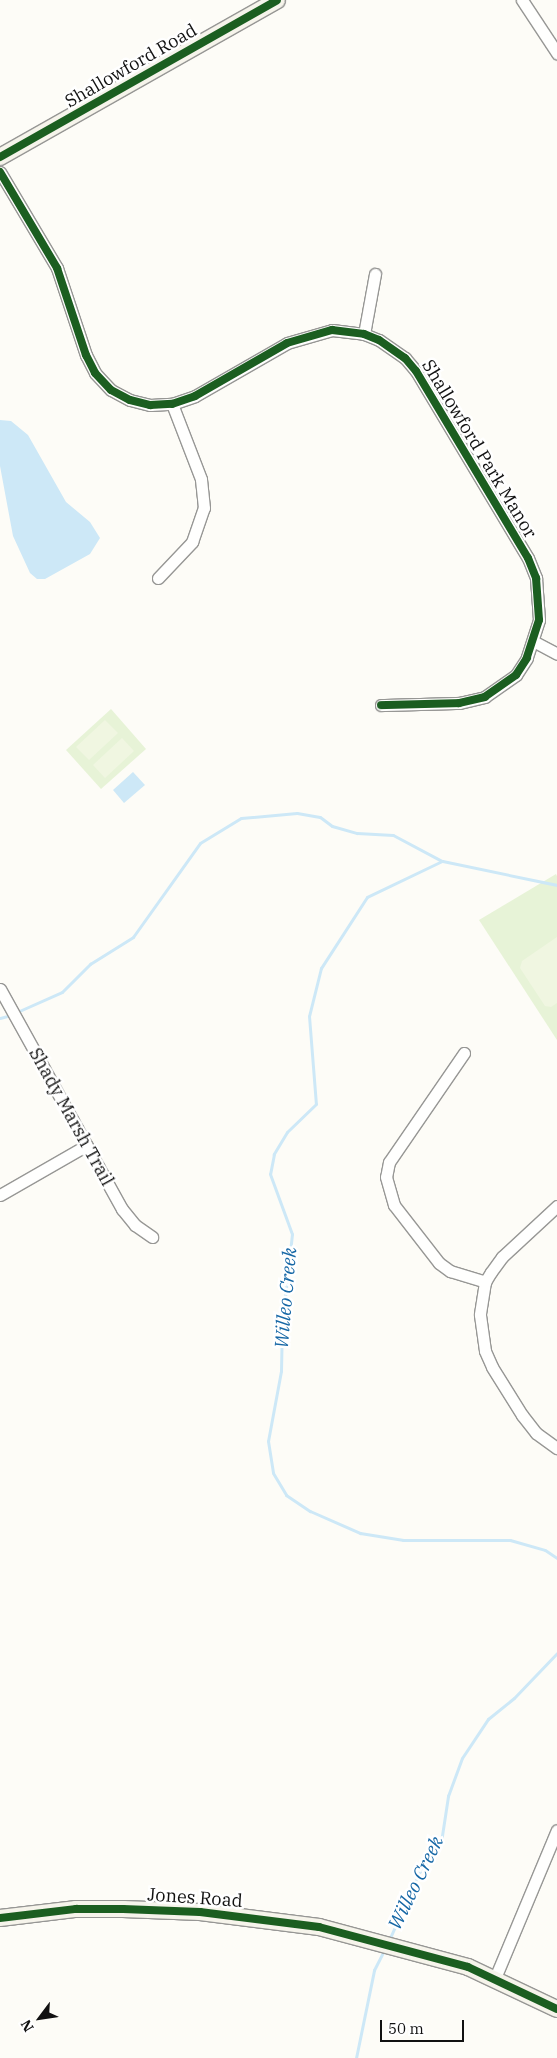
<!DOCTYPE html>
<style>
body{margin:0}
#map{position:relative;width:557px;height:2058px;overflow:hidden;background:#fdfcf7;font-family:"IBM Plex Serif",serif}
div>[style]{position:absolute}
.green>*{inset:0;background:#e7f3d7}
.pitch>*{inset:0;background:#f0f6e1}
.water>*{inset:0;background:#cde8f7}
.stream>*{height:3px;margin:-1.5px;padding:0 1.5px;transform-origin:1.5px;border-radius:1.5px;background:#cde8f7}
.roads{filter:drop-shadow(1px 0 #979795) drop-shadow(-1px 0 #979795) drop-shadow(0 1px #979795) drop-shadow(0 -1px #979795)}
.street>*{height:11px;margin:-5.5px;padding:0 5.5px;transform-origin:5.5px;border-radius:5.5px;background:#fffffe}
.secondary>*{height:16px;margin:-8px;padding:0 8px;transform-origin:8px;border-radius:8px;background:#f6f4eb}
.cycleway>*{height:8px;margin:-4px;padding:0 4px;transform-origin:4px;border-radius:4px;background:#1b5e20}
span{translate:-50% -50%;white-space:nowrap;text-align:center;line-height:1.15;-webkit-text-stroke:5px #fff;paint-order:stroke}
.street-label{font-size:18px;color:#111}
.water-label{font-size:19px;color:#1768a6;font-style:italic}
.north{position:absolute;left:15px;top:1993px;width:50px;height:50px;-webkit-text-stroke:4px #fff;paint-order:stroke;rotate:239deg;font-size:14px;font-weight:700;line-height:20px;text-align:center;color:#111}
.north::after{content:'';display:block;margin:auto;width:18px;height:22px;background:#111;clip-path:polygon(50% 0,100% 100%,50% 72%,0 100%)}
.scale{position:absolute;left:380px;top:2020px;width:84px;height:22px;box-sizing:border-box;border:2px solid #111;border-top:0;padding-left:6px;font-size:15px;line-height:18px;white-space:nowrap;color:#111;-webkit-text-stroke:4px #fff;paint-order:stroke}
</style>
<div id="map">
<div class="green">
<div style="clip-path:polygon(111px 709px,146px 749px,101px 789px,66px 750px)"></div>
<div style="clip-path:polygon(556px 874px,557px 876px,557px 1040px,479px 920px)"></div>
</div>
<div class="pitch">
<div style="clip-path:polygon(105px 720px,118px 733px,89px 760px,76px 747px)"></div>
<div style="clip-path:polygon(122px 738px,134px 751px,105px 778px,93px 765px)"></div>
<div style="clip-path:polygon(557px 937px,557px 1003px,551px 1007px,545px 1006px,520px 968px,522px 961px)"></div>
</div>
<div class="water">
<div style="clip-path:polygon(0 420px,11px 421px,28px 435px,66px 502px,90px 522px,100px 538px,90px 554px,45px 579px,37px 579px,30px 573px,13px 536px,0 466px)"></div>
<div style="clip-path:polygon(133px 772px,145px 785px,124px 803px,113px 790px)"></div>
</div>
<div class="stream">
<div style="left:557px;top:885px;width:117px;rotate:-168.2deg"></div>
<div style="left:442px;top:861px;width:83px;rotate:154.4deg"></div>
<div style="left:367px;top:897px;width:85px;rotate:122.9deg"></div>
<div style="left:321px;top:968px;width:49px;rotate:104deg"></div>
<div style="left:309px;top:1016px;width:88px;rotate:85.5deg"></div>
<div style="left:316px;top:1104px;width:40px;rotate:136deg"></div>
<div style="left:287px;top:1132px;width:26px;rotate:121deg"></div>
<div style="left:274px;top:1154px;width:20px;rotate:101deg"></div>
<div style="left:270px;top:1174px;width:64px;rotate:69.9deg"></div>
<div style="left:292px;top:1234px;width:90px;rotate:96.4deg"></div>
<div style="left:282px;top:1323px;width:48px;rotate:91.2deg"></div>
<div style="left:281px;top:1371px;width:71px;rotate:100.5deg"></div>
<div style="left:268px;top:1441px;width:32px;rotate:81deg"></div>
<div style="left:273px;top:1473px;width:26px;rotate:59deg"></div>
<div style="left:286px;top:1495px;width:29px;rotate:34deg"></div>
<div style="left:310px;top:1511px;width:55px;rotate:23.7deg"></div>
<div style="left:360px;top:1533px;width:44px;rotate:9.2deg"></div>
<div style="left:403px;top:1540px;width:107px"></div>
<div style="left:510px;top:1540px;width:36px;rotate:16deg"></div>
<div style="left:545px;top:1550px;width:14px;rotate:34deg"></div>
<div style="left:17px;top:1012px;width:49px;rotate:-24deg"></div>
<div style="left:62px;top:992px;width:40px;rotate:-45deg"></div>
<div style="left:90px;top:964px;width:51px;rotate:-32.1deg"></div>
<div style="left:133px;top:937px;width:115px;rotate:-54.5deg"></div>
<div style="left:200px;top:843px;width:48px;rotate:-31.4deg"></div>
<div style="left:241px;top:818px;width:56px;rotate:-5.1deg"></div>
<div style="left:297px;top:813px;width:23px;rotate:10deg"></div>
<div style="left:320px;top:817px;width:15px;rotate:37deg"></div>
<div style="left:332px;top:826px;width:26px;rotate:16deg"></div>
<div style="left:357px;top:833px;width:36px;rotate:3deg"></div>
<div style="left:393px;top:835px;width:55px;rotate:28deg"></div>
<div style="left:0;top:1018px;width:11px;rotate:-15deg"></div>
<div style="left:389px;top:1940px;width:76px;rotate:-65.8deg"></div>
<div style="left:420px;top:1871px;width:36px;rotate:-54deg"></div>
<div style="left:441px;top:1842px;width:47px;rotate:-81.3deg"></div>
<div style="left:448px;top:1796px;width:40px;rotate:-69.8deg"></div>
<div style="left:462px;top:1758px;width:47px;rotate:-56.3deg"></div>
<div style="left:488px;top:1719px;width:33px;rotate:-39deg"></div>
<div style="left:514px;top:1698px;width:62px;rotate:-46.3deg"></div>
<div style="left:356px;top:2058px;width:90px;rotate:-78.4deg"></div>
<div style="left:374px;top:1970px;width:22px;rotate:-63deg"></div>
</div>
<div class="roads">
<div class="street">
<div style="left:522px;top:0;width:64px;rotate:56.6deg"></div>
<div style="left:0;top:172px;width:112px;rotate:59.3deg"></div>
<div style="left:57px;top:268px;width:92px;rotate:71.6deg"></div>
<div style="left:86px;top:355px;width:20px;rotate:63deg"></div>
<div style="left:95px;top:373px;width:23px;rotate:47deg"></div>
<div style="left:111px;top:390px;width:21px;rotate:28deg"></div>
<div style="left:130px;top:400px;width:21px;rotate:14deg"></div>
<div style="left:150px;top:405px;width:22px;rotate:-3deg"></div>
<div style="left:172px;top:404px;width:24px;rotate:-19deg"></div>
<div style="left:195px;top:396px;width:106px;rotate:-29.9deg"></div>
<div style="left:287px;top:343px;width:47px;rotate:-16.1deg"></div>
<div style="left:332px;top:330px;width:32px;rotate:7deg"></div>
<div style="left:364px;top:334px;width:16px;rotate:22deg"></div>
<div style="left:379px;top:340px;width:32px;rotate:35deg"></div>
<div style="left:405px;top:358px;width:17px;rotate:50deg"></div>
<div style="left:416px;top:371px;width:218px;rotate:59.1deg"></div>
<div style="left:528px;top:558px;width:22px;rotate:68deg"></div>
<div style="left:536px;top:578px;width:42px;rotate:85.9deg"></div>
<div style="left:539px;top:620px;width:40px;rotate:108deg"></div>
<div style="left:527px;top:658px;width:20px;rotate:123deg"></div>
<div style="left:516px;top:675px;width:38px;rotate:145deg"></div>
<div style="left:485px;top:697px;width:27px;rotate:167deg"></div>
<div style="left:459px;top:703px;width:78px;rotate:178.5deg"></div>
<div style="left:364px;top:334px;width:61px;rotate:-79.6deg"></div>
<div style="left:158px;top:578px;width:50px;rotate:-46.6deg"></div>
<div style="left:192px;top:542px;width:36px;rotate:-71deg"></div>
<div style="left:204px;top:508px;width:29px;rotate:-96deg"></div>
<div style="left:201px;top:479px;width:80px;rotate:-111.1deg"></div>
<div style="left:533px;top:641px;width:27px;rotate:28deg"></div>
<div style="left:0;top:989px;width:252px;rotate:61deg"></div>
<div style="left:122px;top:1209px;width:21px;rotate:51deg"></div>
<div style="left:135px;top:1225px;width:21px;rotate:35deg"></div>
<div style="left:464px;top:1053px;width:132px;rotate:124.5deg"></div>
<div style="left:389px;top:1162px;width:15px;rotate:101deg"></div>
<div style="left:386px;top:1177px;width:29px;rotate:74deg"></div>
<div style="left:394px;top:1205px;width:73px;rotate:52.2deg"></div>
<div style="left:439px;top:1263px;width:14px;rotate:36deg"></div>
<div style="left:450px;top:1271px;width:37px;rotate:17deg"></div>
<div style="left:0;top:1195px;width:100px;rotate:-29.9deg"></div>
<div style="left:557px;top:1206px;width:75px;rotate:137.2deg"></div>
<div style="left:502px;top:1257px;width:19px;rotate:126deg"></div>
<div style="left:491px;top:1272px;width:12px;rotate:121deg"></div>
<div style="left:485px;top:1282px;width:33px;rotate:99deg"></div>
<div style="left:480px;top:1315px;width:36px;rotate:82deg"></div>
<div style="left:485px;top:1351px;width:17px;rotate:66deg"></div>
<div style="left:492px;top:1367px;width:57px;rotate:58deg"></div>
<div style="left:522px;top:1415px;width:23px;rotate:52deg"></div>
<div style="left:536px;top:1433px;width:26px;rotate:36deg"></div>
<div style="left:495px;top:1978px;width:160px;rotate:-67.3deg"></div>
</div>
<div class="secondary">
<div style="left:0;top:157px;width:318px;rotate:-29.5deg"></div>
<div style="left:0;top:1918px;width:77px;rotate:-6.8deg"></div>
<div style="left:76px;top:1909px;width:47px"></div>
<div style="left:123px;top:1909px;width:77px;rotate:2.2deg"></div>
<div style="left:200px;top:1912px;width:120px;rotate:7.2deg"></div>
<div style="left:319px;top:1927px;width:154px;rotate:15deg"></div>
<div style="left:468px;top:1967px;width:98px;rotate:25.3deg"></div>
</div>
</div>
<div class="cycleway">
<div style="left:0;top:157px;width:318px;rotate:-29.5deg"></div>
<div style="left:0;top:172px;width:112px;rotate:59.3deg"></div>
<div style="left:57px;top:268px;width:92px;rotate:71.6deg"></div>
<div style="left:86px;top:355px;width:20px;rotate:63deg"></div>
<div style="left:95px;top:373px;width:23px;rotate:47deg"></div>
<div style="left:111px;top:390px;width:21px;rotate:28deg"></div>
<div style="left:130px;top:400px;width:21px;rotate:14deg"></div>
<div style="left:150px;top:405px;width:22px;rotate:-3deg"></div>
<div style="left:172px;top:404px;width:24px;rotate:-19deg"></div>
<div style="left:195px;top:396px;width:106px;rotate:-29.9deg"></div>
<div style="left:287px;top:343px;width:47px;rotate:-16.1deg"></div>
<div style="left:332px;top:330px;width:32px;rotate:7deg"></div>
<div style="left:364px;top:334px;width:16px;rotate:22deg"></div>
<div style="left:379px;top:340px;width:32px;rotate:35deg"></div>
<div style="left:405px;top:358px;width:17px;rotate:50deg"></div>
<div style="left:416px;top:371px;width:218px;rotate:59.1deg"></div>
<div style="left:528px;top:558px;width:22px;rotate:68deg"></div>
<div style="left:536px;top:578px;width:42px;rotate:85.9deg"></div>
<div style="left:539px;top:620px;width:40px;rotate:108deg"></div>
<div style="left:527px;top:658px;width:20px;rotate:123deg"></div>
<div style="left:516px;top:675px;width:38px;rotate:145deg"></div>
<div style="left:485px;top:697px;width:27px;rotate:167deg"></div>
<div style="left:459px;top:703px;width:78px;rotate:178.5deg"></div>
<div style="left:0;top:1918px;width:77px;rotate:-6.8deg"></div>
<div style="left:76px;top:1909px;width:47px"></div>
<div style="left:123px;top:1909px;width:77px;rotate:2.2deg"></div>
<div style="left:200px;top:1912px;width:120px;rotate:7.2deg"></div>
<div style="left:319px;top:1927px;width:154px;rotate:15deg"></div>
<div style="left:468px;top:1967px;width:98px;rotate:25.3deg"></div>
</div>
<div class="street-label">
<span style="left:131px;top:66px;rotate:-30deg">Shallowford Road</span>
<span style="left:479px;top:449px;rotate:59deg">Shallowford Park Manor</span>
<span style="left:71px;top:1117px;rotate:61deg">Shady Marsh Trail</span>
<span style="left:195px;top:1898px;rotate:4deg">Jones Road</span>
</div>
<div class="water-label">
<span style="left:286px;top:1298px;rotate:-85deg">Willeo Creek</span>
<span style="left:416px;top:1883px;rotate:-64deg">Willeo Creek</span>
</div>
<div class="north">N</div>
<div class="scale">50 m</div>
</div>
